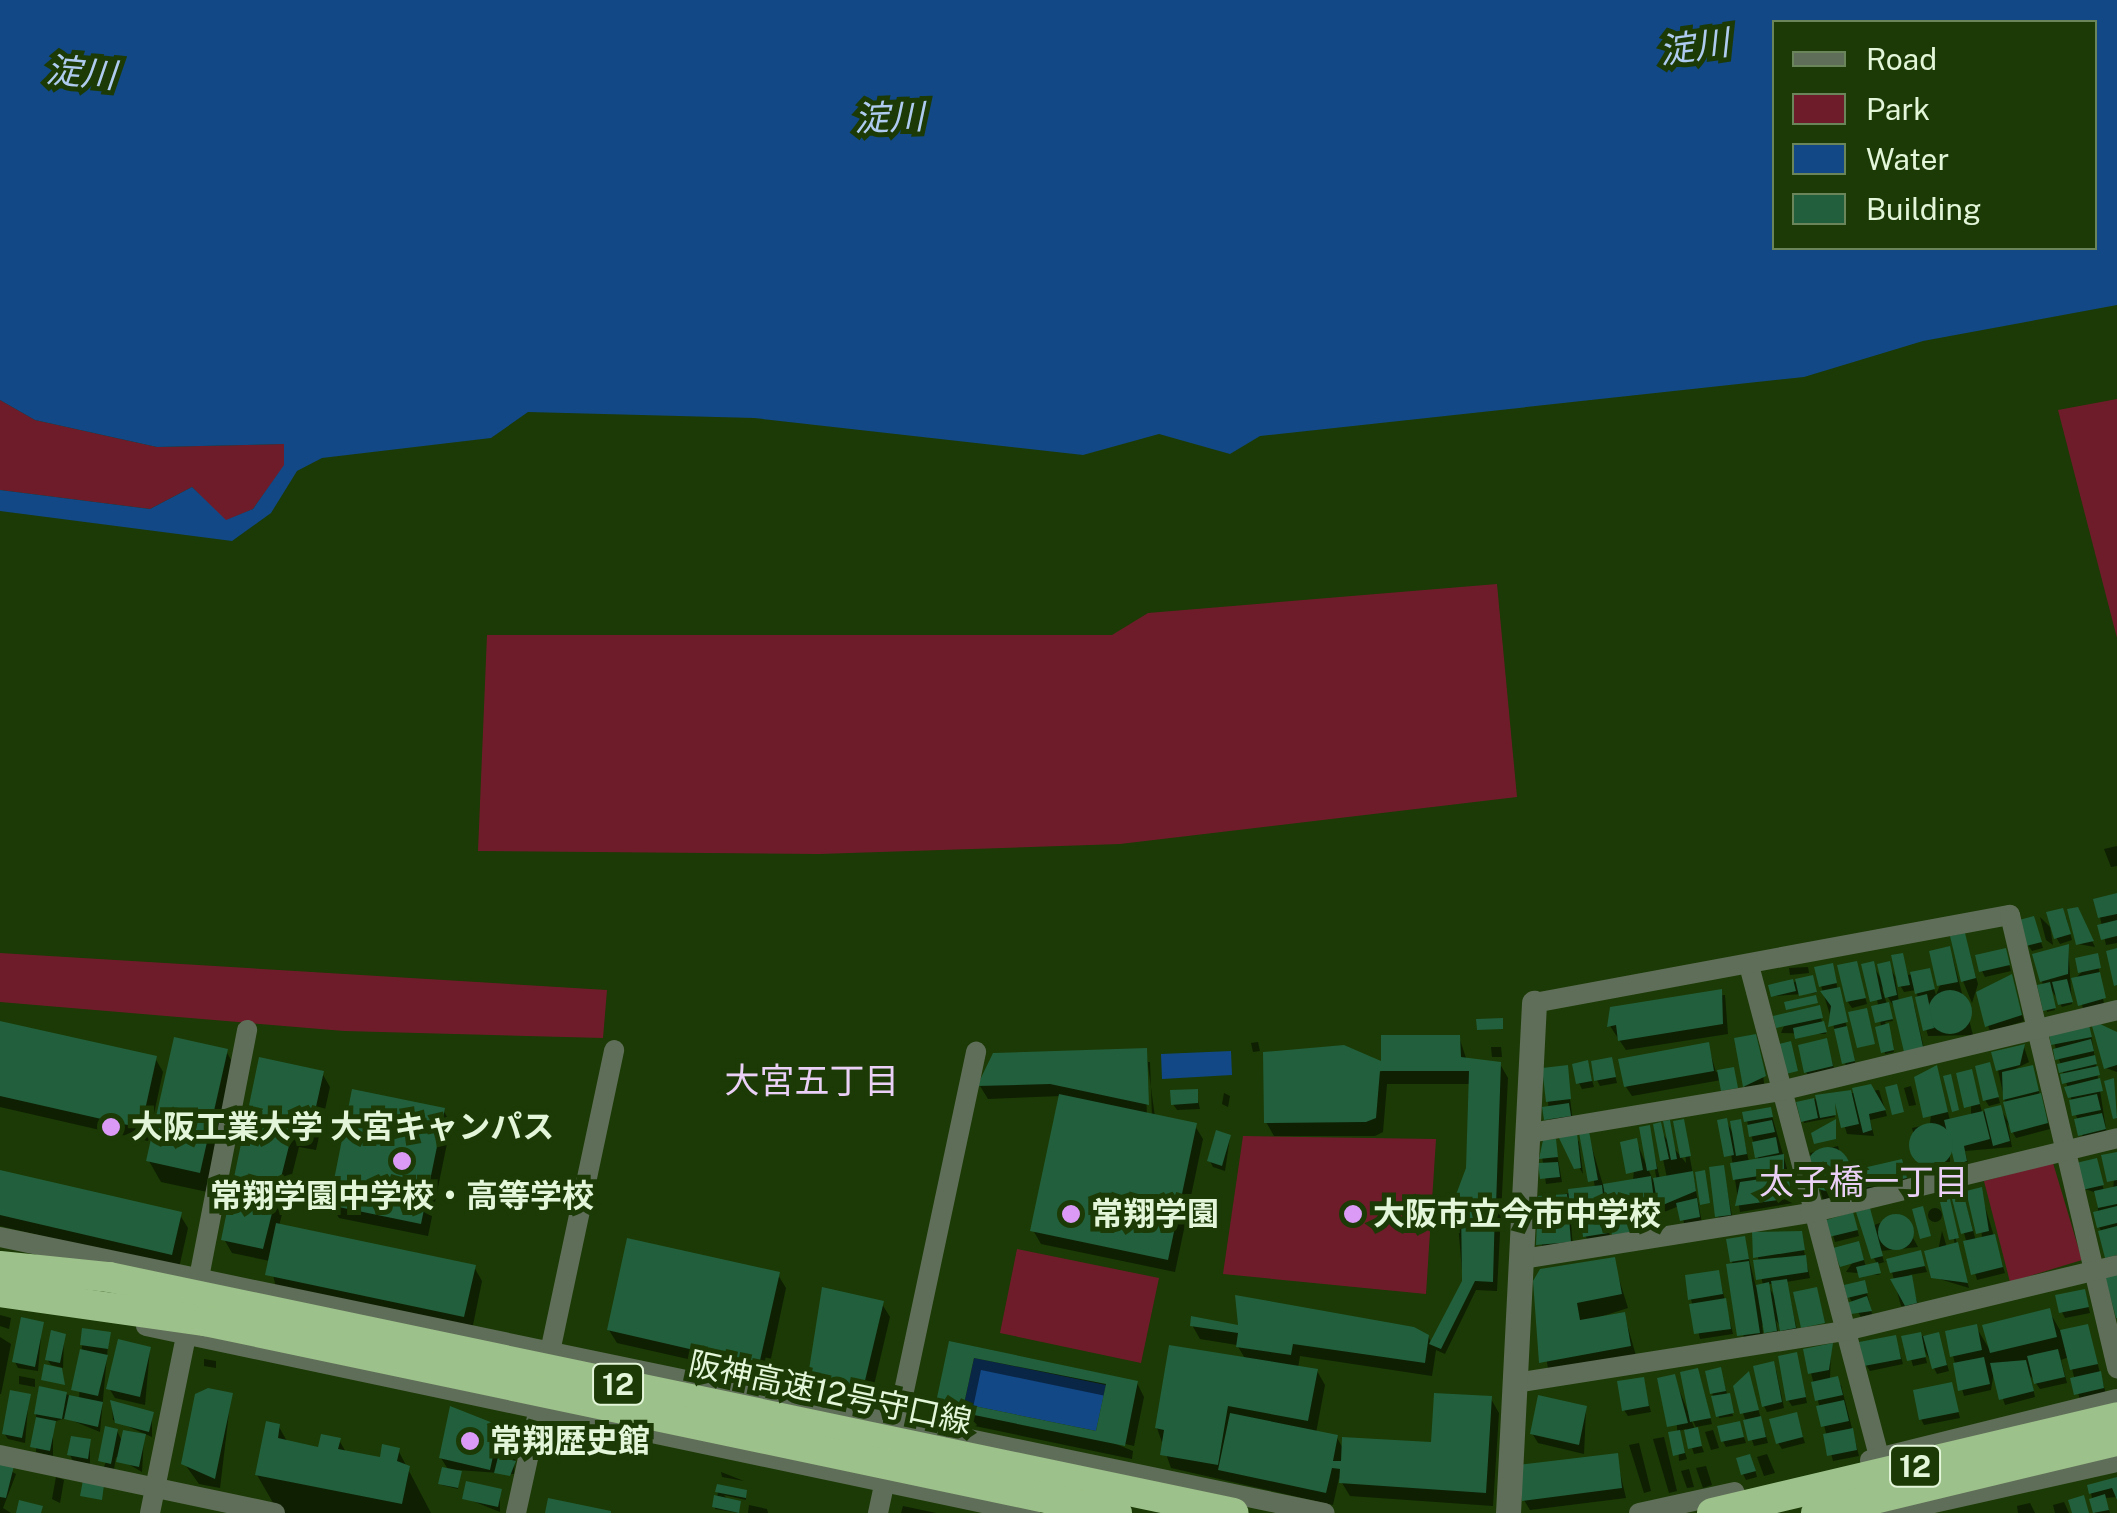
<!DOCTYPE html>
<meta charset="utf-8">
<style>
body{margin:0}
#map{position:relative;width:2117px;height:1513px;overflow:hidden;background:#1b3a05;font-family:"Public Sans","Noto Sans JP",sans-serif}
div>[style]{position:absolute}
.green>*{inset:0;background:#6f1c2a}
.water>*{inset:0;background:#124886}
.shadow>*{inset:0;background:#0007}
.round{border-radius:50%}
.building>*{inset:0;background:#225f3c}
.minor>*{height:20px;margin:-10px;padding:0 10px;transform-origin:10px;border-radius:10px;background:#5f6e58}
.tertiary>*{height:25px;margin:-12.5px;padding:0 12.5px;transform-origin:12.5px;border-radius:12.5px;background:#5f6e58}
.motorway-bridge>*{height:30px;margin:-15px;padding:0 15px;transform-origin:15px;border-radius:15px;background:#9dc18a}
.dots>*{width:28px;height:28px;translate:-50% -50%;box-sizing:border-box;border:5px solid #1b3a05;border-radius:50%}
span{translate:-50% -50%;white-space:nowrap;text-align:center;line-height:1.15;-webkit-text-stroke:10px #1b3a05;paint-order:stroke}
.shield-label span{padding:2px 8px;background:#1b3a05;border:2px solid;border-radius:8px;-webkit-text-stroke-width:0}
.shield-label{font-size:30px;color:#e3f6d9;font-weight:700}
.poi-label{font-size:32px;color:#e3f6d9;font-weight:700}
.left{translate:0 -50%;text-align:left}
.street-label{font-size:32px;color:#e3f6d9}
.water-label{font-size:35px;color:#afcbef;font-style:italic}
.neighbourhood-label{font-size:35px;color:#eacff6}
.legend{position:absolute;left:1772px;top:20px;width:325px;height:230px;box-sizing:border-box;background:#1b3a05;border:2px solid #6b855a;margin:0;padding:12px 18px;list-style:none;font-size:30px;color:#e3f6d9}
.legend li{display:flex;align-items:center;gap:20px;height:50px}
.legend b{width:50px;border:2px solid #6b855a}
</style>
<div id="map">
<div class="green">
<div style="clip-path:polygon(2117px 399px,2117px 638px,2058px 410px)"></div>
<div style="clip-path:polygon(0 400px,35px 420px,157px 447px,284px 444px,284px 466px,253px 509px,225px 521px,192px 487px,150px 509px,0 490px)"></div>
<div style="clip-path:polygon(1497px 584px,1517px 797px,1120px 844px,819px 854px,478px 851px,487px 635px,1112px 635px,1148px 613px)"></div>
<div style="clip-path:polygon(0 953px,607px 990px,603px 1038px,344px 1031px,0 1002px)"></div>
<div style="clip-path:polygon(1243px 1136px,1436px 1139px,1426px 1294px,1223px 1274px)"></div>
<div style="clip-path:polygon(2053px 1163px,2082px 1260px,2010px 1282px,1984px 1181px)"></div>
<div style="clip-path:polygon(1017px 1249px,1159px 1278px,1141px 1363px,1000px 1333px)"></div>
</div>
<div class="water">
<div style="clip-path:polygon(evenodd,0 0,2117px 0,2117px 305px,1923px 341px,1804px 377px,1260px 436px,1230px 454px,1159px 434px,1083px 455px,754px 418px,528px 412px,491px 438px,322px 458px,297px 471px,271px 513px,232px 541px,0 511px,0 490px,150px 509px,192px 487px,226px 520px,253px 509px,284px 465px,284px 444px,157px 447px,35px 420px,0 400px,0 0,2094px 22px,2094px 248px,1774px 248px,1774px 22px,2094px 22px)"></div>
<div style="clip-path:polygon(1231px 1051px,1232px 1075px,1162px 1079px,1161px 1054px)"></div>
<div style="clip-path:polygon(974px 1358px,1106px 1385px,1096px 1431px,964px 1404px)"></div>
</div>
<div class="shadow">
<div style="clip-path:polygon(2117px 846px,2117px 866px,2111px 867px,2104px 849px)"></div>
<div style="clip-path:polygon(2117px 898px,2117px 943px,2106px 945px,2100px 917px)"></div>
<div style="clip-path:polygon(2080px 916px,2095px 947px,2078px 944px)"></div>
<div style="clip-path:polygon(2040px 917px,2050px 927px,2053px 945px,2046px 940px)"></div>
<div style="clip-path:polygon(2066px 917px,2072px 940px,2060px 944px,2053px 932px)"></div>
<div style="clip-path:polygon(2033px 919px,2043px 948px,2032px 951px,2028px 945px)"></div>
<div style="clip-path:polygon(1964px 936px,1978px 984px,1972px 1003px,1963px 981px)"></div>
<div style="clip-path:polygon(2068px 947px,2072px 1004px,2062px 1007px,2049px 986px,2055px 1010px,2047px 1012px,2042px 981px)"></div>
<div style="clip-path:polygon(2005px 951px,2011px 971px,1985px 977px,1982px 971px)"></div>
<div style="clip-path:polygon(1952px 955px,1973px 1035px,1928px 1036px,1916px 990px,1904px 992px,1895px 977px,1899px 1002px,1914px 1005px,1925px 1053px,1881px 987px,1893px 1021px,1885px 1022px,1894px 1052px,1885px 1054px,1872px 964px,1882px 980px,1888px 964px,1897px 980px,1902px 956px,1908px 975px,1928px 970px,1936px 995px)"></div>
<div style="clip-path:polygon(2097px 956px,2104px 1005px,2084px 1011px,2074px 980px)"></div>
<div style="clip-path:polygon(1856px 964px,1867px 1004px,1852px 1008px,1848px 1002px)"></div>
<div style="clip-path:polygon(1832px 965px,1856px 1067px,1847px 1069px,1821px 986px)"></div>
<div style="clip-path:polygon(1808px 967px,1809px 973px,1790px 975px,1789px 968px)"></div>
<div style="clip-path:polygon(2011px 977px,2024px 1021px,1990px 1032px,1979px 994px)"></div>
<div style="clip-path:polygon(1812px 978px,1816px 993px,1773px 996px,1771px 987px)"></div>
<div style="clip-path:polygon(1725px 995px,1728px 1034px,1626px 1050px,1610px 1026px,1612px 1009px)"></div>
<div style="clip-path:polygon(1817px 1006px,1826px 1034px,1781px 1033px,1790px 1012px)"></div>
<div style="clip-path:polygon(0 1023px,155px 1058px,163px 1072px,148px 1141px,0 1107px)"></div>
<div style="clip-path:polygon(2095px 1029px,2117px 1034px,2117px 1072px,2106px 1068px)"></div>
<div style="clip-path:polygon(2091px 1034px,2107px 1135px,2084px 1141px,2052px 1036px)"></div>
<div style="clip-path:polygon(1459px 1037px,1467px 1061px,1500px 1064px,1508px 1078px,1497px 1291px,1476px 1290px,1445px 1354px,1436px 1350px,1432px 1376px,1300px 1356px,1298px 1368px,1317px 1371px,1325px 1385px,1316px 1433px,1337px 1438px,1344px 1450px,1434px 1445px,1491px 1399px,1499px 1413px,1493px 1506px,1350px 1496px,1339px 1478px,1333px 1505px,1171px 1468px,1157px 1428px,1246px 1360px,1237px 1345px,1200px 1339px,1192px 1325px,1428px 1336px,1432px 1344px,1463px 1283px,1456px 1199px,1469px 1168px,1471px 1084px,1387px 1084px,1383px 1132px,1375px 1136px,1274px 1136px,1266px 1122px)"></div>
<div style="clip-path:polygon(1737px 1040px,1758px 1043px,1765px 1089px,1745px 1087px)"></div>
<div style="clip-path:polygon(1826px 1041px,1835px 1072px,1810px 1078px,1806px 1072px)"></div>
<div style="clip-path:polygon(1258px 1042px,1260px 1051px,1253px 1052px,1251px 1043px)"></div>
<div style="clip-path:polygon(1708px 1045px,1716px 1072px,1733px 1069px,1721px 1080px,1632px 1096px,1626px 1087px)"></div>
<div style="clip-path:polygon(1491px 1047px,1501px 1047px,1502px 1057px,1492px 1057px)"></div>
<div style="clip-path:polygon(2024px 1047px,2029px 1062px,2013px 1070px,2032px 1068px,2050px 1129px,2016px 1138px,2007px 1122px,2012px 1147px,1965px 1151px,1969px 1168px,1961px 1170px,1950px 1144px,1950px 1170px,1925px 1175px,1912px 1128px,1930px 1124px,1936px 1068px,1950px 1120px,1971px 1115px,1971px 1072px,1982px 1112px,2000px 1108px,2010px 1125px,1998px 1070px)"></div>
<div style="clip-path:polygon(226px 1051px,238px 1072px,212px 1193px,161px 1182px,149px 1161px)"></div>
<div style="clip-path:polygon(evenodd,1146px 1051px,1155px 1117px,1195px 1126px,1203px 1139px,1175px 1272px,1041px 1244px,1033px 1230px,1061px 1096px,988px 1099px,980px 1086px,994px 1056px,1146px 1051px,1145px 1062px,1150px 1062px,1152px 1117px,1147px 1117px,1145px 1062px)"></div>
<div style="clip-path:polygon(1611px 1059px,1617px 1083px,1600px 1086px,1596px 1078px)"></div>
<div style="clip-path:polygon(1587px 1063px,1594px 1087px,1582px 1089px,1579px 1083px)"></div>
<div style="clip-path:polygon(1989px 1065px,2000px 1103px,1989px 1106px,1985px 1100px)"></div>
<div style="clip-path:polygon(1566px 1068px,1573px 1122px,1550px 1125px,1548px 1101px)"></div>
<div style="clip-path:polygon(322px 1073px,330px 1087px,316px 1150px,299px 1147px,279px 1226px,474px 1267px,482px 1281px,472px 1330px,276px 1288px,270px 1261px,232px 1253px,224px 1239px)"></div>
<div style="clip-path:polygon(1911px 1086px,1916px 1105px,1909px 1106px,1904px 1088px)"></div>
<div style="clip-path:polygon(1879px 1090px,1887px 1116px,1870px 1120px,1874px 1136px,1847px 1134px,1835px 1095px)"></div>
<div style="clip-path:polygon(1196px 1091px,1200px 1109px,1177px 1110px,1173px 1104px)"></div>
<div style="clip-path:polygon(1224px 1093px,1230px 1096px,1228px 1107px,1222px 1104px)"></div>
<div style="clip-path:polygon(1830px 1095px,1835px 1117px,1804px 1123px,1799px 1104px)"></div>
<div style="clip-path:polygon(1770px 1109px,1788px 1172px,1770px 1180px,1787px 1178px,1793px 1203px,1740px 1212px,1726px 1121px,1734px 1135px,1740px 1122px,1749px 1162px,1759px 1161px,1747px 1121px)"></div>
<div style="clip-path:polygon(443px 1110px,451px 1124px,428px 1236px,339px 1218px,331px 1204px)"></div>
<div style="clip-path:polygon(1683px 1121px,1702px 1223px,1685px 1226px,1679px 1206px,1664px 1212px,1666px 1196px,1608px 1205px,1604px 1197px,1610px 1238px,1589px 1242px,1570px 1210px,1573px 1248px,1542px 1250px,1540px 1198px,1595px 1189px,1588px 1134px,1608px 1202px,1633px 1182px,1636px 1141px,1659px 1194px,1648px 1128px,1660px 1179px,1667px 1178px,1656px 1126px,1686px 1163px)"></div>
<div style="clip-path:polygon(1575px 1136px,1579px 1142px,1583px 1174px,1562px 1138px)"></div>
<div style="clip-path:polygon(1230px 1137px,1225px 1171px,1213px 1167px,1210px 1161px)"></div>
<div style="clip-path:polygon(1555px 1142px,1562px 1182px,1546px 1184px,1541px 1149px)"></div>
<div style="clip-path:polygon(1838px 1146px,1851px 1193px,1823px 1200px,1810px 1153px)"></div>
<div style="clip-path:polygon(2117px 1154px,2117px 1261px,2099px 1227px,2097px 1193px,2085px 1189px,2096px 1160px,2104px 1191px,2113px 1189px)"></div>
<div style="clip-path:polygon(1901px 1161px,1909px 1184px,1860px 1195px,1857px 1190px)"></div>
<div style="clip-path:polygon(1723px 1168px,1733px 1221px,1721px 1222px,1718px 1216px)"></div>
<div style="clip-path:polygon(0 1173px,180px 1215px,188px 1228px,179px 1268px,0 1226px)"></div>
<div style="clip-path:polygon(1980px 1190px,2005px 1273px,1977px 1280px,1964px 1233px,1966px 1205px,1976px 1241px,1982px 1240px)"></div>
<div style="clip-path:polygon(1949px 1202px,1957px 1245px,1969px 1288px,1933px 1277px,1942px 1231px,1947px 1248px,1955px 1246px)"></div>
<div style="clip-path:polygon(1656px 1203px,1660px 1233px,1611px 1209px)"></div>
<div class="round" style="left:1928px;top:1208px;width:14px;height:14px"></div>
<div style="clip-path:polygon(1901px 1216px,1918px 1247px,1881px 1251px,1884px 1262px,1920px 1253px,1927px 1272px,1909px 1275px,1919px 1308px,1901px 1306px,1889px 1261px,1877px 1264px,1874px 1258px,1874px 1225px)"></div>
<div style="clip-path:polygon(1829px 1221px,1855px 1221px,1859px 1236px,1835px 1242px)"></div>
<div style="clip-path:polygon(evenodd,1800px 1233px,1810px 1278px,1786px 1282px,1798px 1334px,1786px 1336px,1776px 1320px,1779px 1337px,1762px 1325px,1764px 1342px,1745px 1345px,1732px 1261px,1744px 1239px,1756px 1287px,1763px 1286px,1754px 1234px,1800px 1233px,1767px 1284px,1774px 1284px,1776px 1299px,1767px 1284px)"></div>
<div style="clip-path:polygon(1861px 1250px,1866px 1267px,1880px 1275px,1846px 1272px)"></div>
<div style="clip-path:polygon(1613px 1260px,1628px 1308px,1584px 1322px,1624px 1314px,1637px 1359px,1549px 1376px,1535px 1281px)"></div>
<div style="clip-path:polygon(1718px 1272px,1733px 1334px,1700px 1339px,1691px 1299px)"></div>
<div style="clip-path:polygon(778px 1275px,786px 1288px,767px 1377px,617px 1343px,609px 1330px)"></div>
<div style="clip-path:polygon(1865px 1285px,1872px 1314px,1861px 1317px,1849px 1297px)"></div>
<div style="clip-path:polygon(2084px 1291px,2090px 1313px,2065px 1318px,2062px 1312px)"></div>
<div style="clip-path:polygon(882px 1304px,890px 1317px,870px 1402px,818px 1390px,810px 1376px)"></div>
<div style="clip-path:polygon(2049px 1311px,2061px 1332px,2087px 1326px,2106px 1394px,2080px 1400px,2069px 1357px,2061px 1360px,2067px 1383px,2040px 1389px,2030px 1375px,2035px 1397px,2005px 1405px,1994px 1371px,1991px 1390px,1964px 1396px,1953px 1356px,1976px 1327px,1999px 1365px,1991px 1352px)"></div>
<div style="clip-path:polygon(0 1315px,11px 1318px,9px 1329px,0 1326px)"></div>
<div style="clip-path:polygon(42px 1324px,38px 1371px,18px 1368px,15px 1362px)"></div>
<div style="clip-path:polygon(109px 1334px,100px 1432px,66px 1418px,53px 1422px,53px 1456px,36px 1452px,36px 1413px,66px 1394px,79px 1400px,82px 1345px)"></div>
<div style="clip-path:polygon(1938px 1334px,1949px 1371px,1937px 1374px,1922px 1345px,1927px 1363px,1913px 1366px,1905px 1338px)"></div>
<div style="clip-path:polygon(64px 1336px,63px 1368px,51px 1365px,47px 1359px)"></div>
<div style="clip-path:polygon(0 1337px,11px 1344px,1px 1394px,0 1394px)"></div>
<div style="clip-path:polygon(1895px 1337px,1903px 1364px,1870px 1371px,1866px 1365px)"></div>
<div style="clip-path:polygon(evenodd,950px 1344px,1137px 1383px,1144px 1397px,1134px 1446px,1104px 1439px,1133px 1451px,1132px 1459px,946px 1420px,938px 1406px,950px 1344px,981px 1370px,1106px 1396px,1098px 1434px,973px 1408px,981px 1370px)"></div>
<div style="clip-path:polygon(1831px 1346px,1830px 1380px,1841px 1385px,1859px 1456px,1833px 1461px,1811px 1373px)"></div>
<div style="clip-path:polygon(150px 1349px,145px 1405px,115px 1398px,109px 1388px)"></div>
<div style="clip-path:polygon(1796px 1355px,1807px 1403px,1792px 1406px,1788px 1400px)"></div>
<div style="clip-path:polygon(204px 1359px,216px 1361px,216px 1368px,204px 1366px)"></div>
<div style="clip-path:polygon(1776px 1370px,1784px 1408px,1767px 1412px,1764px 1406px)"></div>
<div style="clip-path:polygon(1721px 1372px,1733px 1416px,1719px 1418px,1712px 1393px)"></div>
<div style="clip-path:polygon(1748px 1374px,1768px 1443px,1754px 1446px,1743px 1413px)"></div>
<div style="clip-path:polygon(19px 1376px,35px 1379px,35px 1387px,19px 1384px)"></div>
<div style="clip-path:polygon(1674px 1377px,1704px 1452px,1694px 1454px,1686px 1429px,1678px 1431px,1687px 1459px,1679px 1461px)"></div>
<div style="clip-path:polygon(1700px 1377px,1712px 1424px,1696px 1427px,1693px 1421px)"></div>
<div style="clip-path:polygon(1642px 1380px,1651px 1412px,1628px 1416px,1624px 1410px)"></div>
<div style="clip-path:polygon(1951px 1385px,1960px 1418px,1924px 1425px,1921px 1419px)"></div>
<div style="clip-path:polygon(29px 1396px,25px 1443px,8px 1439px,4px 1433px)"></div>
<div style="clip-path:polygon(231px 1396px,220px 1488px,199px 1484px,184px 1463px)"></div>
<div style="clip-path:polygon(112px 1403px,152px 1414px,152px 1437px,113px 1420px)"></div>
<div style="clip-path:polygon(1586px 1409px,1584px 1454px,1538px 1443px,1532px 1433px)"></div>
<div style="clip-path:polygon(1796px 1415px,1805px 1443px,1782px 1449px,1778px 1443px)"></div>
<div style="clip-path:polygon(1739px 1424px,1746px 1443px,1726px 1447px,1723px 1441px)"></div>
<div style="clip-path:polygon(279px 1427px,288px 1443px,320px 1449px,339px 1440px,347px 1454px,382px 1460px,398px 1450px,431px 1513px,279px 1513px,257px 1475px)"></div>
<div style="clip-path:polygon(1713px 1430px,1719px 1448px,1711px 1450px,1705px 1432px)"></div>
<div style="clip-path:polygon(117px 1431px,123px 1443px,144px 1437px,142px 1472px,116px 1457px,114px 1469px,104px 1467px)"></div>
<div style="clip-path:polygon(516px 1435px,514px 1474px,458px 1470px,458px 1489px,442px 1485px,449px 1471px,441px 1458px)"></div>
<div style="clip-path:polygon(1664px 1437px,1677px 1491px,1669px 1493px,1653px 1439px)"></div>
<div style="clip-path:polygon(90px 1442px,90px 1464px,73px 1461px,70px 1455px)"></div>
<div style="clip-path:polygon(1639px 1443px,1651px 1491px,1644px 1493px,1629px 1445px)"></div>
<div style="clip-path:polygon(1767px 1454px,1775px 1473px,1764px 1476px,1757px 1457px)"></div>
<div style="clip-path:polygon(1616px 1456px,1626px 1498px,1530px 1510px,1524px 1500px)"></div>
<div style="clip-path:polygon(1753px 1463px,1757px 1477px,1746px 1480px,1743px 1474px)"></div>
<div style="clip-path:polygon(0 1465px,16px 1474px,3px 1508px,11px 1513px,0 1513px)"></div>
<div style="clip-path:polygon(1706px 1466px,1712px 1485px,1703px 1488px,1696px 1468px)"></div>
<div style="clip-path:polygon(1689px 1469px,1694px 1487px,1687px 1488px,1681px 1471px)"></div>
<div style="clip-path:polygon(721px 1472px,744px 1481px,722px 1477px)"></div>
<div style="clip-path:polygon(56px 1477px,64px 1480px,60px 1503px,52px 1499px)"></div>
<div style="clip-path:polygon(2117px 1480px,2117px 1497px,2105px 1498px,2110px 1513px,2095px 1513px,2091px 1493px)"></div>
<div style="clip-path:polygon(500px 1491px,500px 1512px,465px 1498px)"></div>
<div style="clip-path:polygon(718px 1492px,746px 1492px,746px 1500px,724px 1495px,739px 1513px,715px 1509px)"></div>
<div style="clip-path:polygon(2064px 1502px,2069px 1513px,2055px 1513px,2053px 1505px)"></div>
<div style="clip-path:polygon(2030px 1503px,2035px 1513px,2018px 1513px,2017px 1506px)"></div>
<div style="clip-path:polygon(749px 1505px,767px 1509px,768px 1513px,748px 1513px)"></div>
<div style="clip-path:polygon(903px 1506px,936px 1513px,901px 1513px)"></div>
</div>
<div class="building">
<div style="clip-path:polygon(2117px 893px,2117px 914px,2098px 918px,2093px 899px)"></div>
<div style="clip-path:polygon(2078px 907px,2094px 941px,2076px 945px,2067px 909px)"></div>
<div style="clip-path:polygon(2063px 908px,2071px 934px,2054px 939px,2046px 912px)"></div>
<div style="clip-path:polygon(2034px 916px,2042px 942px,2026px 946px,2019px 920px)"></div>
<div style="clip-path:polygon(2117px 920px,2117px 936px,2101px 940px,2097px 925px)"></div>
<div style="clip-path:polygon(1965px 933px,1976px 978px,1961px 982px,1950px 936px)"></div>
<div style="clip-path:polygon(2069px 944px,2068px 974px,2040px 982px,2032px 954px)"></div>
<div style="clip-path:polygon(1950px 946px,1958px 982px,1937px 986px,1929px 951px)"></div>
<div style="clip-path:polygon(2006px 948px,2010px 965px,1979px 972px,1975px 955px)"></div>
<div style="clip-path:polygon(2117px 948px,2117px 985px,2114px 986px,2106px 951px)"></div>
<div style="clip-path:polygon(1903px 953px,1910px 985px,1898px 987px,1891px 955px)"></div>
<div style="clip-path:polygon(2098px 953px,2101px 968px,2078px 973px,2075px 958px)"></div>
<div style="clip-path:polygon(1857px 961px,1866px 998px,1846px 1002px,1837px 965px)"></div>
<div style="clip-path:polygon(1874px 961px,1882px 999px,1870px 1002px,1861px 964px)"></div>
<div style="clip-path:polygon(1890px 961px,1897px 995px,1885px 998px,1877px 964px)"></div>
<div style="clip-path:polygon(1833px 963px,1837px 983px,1819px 987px,1814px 967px)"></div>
<div style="clip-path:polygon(1930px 968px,1935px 989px,1915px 994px,1910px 972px)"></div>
<div style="clip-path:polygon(2100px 972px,2106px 998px,2078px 1006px,2071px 978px)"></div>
<div style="clip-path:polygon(2012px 974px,2022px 1015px,1985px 1027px,1976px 992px)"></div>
<div style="clip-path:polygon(1813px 975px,1817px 992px,1799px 996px,1795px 979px)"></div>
<div style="clip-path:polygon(1793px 979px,1796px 991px,1771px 997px,1768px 985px)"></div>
<div style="clip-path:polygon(2067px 979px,2073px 1002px,2058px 1005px,2052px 982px)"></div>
<div style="clip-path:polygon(2050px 982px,2056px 1008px,2043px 1011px,2037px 985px)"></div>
<div style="clip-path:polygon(1840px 987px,1848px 1022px,1828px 1027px,1831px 1006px,1820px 991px)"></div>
<div style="clip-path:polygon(1722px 989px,1723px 1024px,1618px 1041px,1616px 1025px,1607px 1027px,1610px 1007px)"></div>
<div class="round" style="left:1928px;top:990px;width:44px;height:44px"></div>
<div style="clip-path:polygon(1927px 994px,1934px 1028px,1923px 1031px,1915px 997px)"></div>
<div style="clip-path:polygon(1816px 995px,1818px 1003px,1786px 1010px,1784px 1002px)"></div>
<div style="clip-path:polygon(1912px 996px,1923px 1047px,1904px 1052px,1892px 1001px)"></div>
<div style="clip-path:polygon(1889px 1002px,1893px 1019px,1875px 1023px,1871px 1006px)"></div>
<div style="clip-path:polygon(1820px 1005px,1823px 1018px,1776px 1028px,1773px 1016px)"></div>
<div style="clip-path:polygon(1867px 1008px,1875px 1044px,1857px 1048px,1848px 1012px)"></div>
<div style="clip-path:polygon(1503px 1018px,1503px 1029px,1477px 1030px,1476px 1019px)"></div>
<div style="clip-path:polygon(0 1021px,157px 1056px,141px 1128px,0 1096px)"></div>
<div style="clip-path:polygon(1824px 1021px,1827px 1032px,1795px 1039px,1793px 1028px)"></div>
<div style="clip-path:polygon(1889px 1023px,1894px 1050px,1881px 1053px,1875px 1027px)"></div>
<div style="clip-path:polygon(2100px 1024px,2117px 1032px,2117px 1065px,2104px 1069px,2092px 1026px)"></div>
<div style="clip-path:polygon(2089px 1025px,2092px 1037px,2051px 1045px,2049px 1034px)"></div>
<div style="clip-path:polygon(1847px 1026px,1855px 1061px,1842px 1064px,1834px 1029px)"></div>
<div style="clip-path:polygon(1756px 1034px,1766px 1076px,1743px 1087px,1734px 1038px)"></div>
<div style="clip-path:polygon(1381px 1035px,1460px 1035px,1461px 1057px,1501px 1062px,1496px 1206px,1454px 1200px,1466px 1168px,1469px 1071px,1380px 1071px,1376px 1118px,1366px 1122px,1264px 1123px,1263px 1052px,1344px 1045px,1381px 1061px)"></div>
<div style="clip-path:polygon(174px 1037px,228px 1049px,200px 1173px,146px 1161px)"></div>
<div style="clip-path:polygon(1827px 1038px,1833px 1066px,1804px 1073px,1798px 1045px)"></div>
<div style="clip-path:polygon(2091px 1039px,2094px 1051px,2055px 1060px,2053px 1049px)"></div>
<div style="clip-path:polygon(1791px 1041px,1798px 1071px,1786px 1074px,1779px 1044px)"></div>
<div style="clip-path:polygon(1709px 1042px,1714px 1071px,1624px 1087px,1618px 1059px)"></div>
<div style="clip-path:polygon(2025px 1044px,2020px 1065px,1996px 1071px,1991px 1052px)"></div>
<div style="clip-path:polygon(1147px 1048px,1149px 1105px,1050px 1084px,977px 1086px,993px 1053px)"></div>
<div style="clip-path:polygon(2095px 1055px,2097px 1064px,2059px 1073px,2057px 1064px)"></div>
<div style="clip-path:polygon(259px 1057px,324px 1071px,309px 1138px,292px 1134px,263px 1249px,221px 1240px)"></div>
<div style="clip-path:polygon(1612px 1057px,1616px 1077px,1594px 1081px,1591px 1061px)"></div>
<div style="clip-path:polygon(1588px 1060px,1592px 1081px,1576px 1084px,1572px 1064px)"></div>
<div style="clip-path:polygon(1990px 1062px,1999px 1097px,1983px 1101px,1975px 1066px)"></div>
<div style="clip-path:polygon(1568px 1065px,1571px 1099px,1546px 1102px,1542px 1068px)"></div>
<div style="clip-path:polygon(1937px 1065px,1948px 1112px,1923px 1118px,1914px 1077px)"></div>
<div style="clip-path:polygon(2033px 1065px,2039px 1091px,2003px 1100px,2002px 1072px)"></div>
<div style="clip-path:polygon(2098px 1066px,2100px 1075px,2062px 1084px,2060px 1074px)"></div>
<div style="clip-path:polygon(1734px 1067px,1738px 1088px,1721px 1091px,1717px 1070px)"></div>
<div style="clip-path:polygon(1972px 1069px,1980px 1104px,1964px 1108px,1956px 1073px)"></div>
<div style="clip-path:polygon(1951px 1074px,1959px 1110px,1952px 1112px,1943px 1076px)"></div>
<div style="clip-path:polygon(2100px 1078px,2103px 1091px,2068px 1098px,2064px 1087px)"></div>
<div style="clip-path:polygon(2114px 1078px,2117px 1118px,2113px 1119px,2104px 1081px)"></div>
<div style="clip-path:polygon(1871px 1084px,1886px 1110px,1869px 1114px,1872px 1130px,1863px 1133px,1852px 1088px)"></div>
<div style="clip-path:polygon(1897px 1084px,1904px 1112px,1892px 1115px,1885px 1087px)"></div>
<div style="clip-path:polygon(352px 1089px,445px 1108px,421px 1224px,329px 1205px)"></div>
<div style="clip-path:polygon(1198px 1089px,1198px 1103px,1171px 1105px,1170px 1090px)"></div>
<div style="clip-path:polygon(1851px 1090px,1859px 1124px,1841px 1128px,1835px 1103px,1836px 1115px,1820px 1118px,1815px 1095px)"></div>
<div style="clip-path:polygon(2041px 1093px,2048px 1123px,2011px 1133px,2003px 1102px)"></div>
<div style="clip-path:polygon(1059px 1094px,1197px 1123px,1168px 1260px,1030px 1231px)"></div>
<div style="clip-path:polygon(2097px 1094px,2101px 1110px,2072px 1116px,2069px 1100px)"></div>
<div style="clip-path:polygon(1814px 1098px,1818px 1118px,1801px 1122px,1796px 1102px)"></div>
<div style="clip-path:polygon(1569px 1103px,1571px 1116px,1544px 1120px,1542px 1107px)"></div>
<div style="clip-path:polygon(2001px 1105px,2010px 1141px,1993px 1146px,1984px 1109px)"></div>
<div style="clip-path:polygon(1771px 1107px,1773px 1117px,1744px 1122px,1742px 1112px)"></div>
<div style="clip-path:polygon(1983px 1111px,1990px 1139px,1964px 1146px,1967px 1161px,1955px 1165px,1944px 1120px)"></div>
<div style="clip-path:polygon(2102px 1113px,2106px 1129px,2078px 1136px,2074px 1119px)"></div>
<div style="clip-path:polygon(1727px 1118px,1734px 1155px,1724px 1157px,1717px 1120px)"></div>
<div style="clip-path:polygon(1684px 1119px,1691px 1156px,1680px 1158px,1673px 1121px)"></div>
<div style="clip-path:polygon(1741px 1119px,1747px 1154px,1736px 1156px,1730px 1121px)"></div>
<div style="clip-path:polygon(1836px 1119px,1836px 1139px,1814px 1144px,1811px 1133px)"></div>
<div style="clip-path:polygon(1670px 1120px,1677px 1159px,1671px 1160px,1663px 1121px)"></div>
<div style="clip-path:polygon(1772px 1120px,1775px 1132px,1749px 1137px,1747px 1125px)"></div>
<div style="clip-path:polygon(1661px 1122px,1669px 1159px,1660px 1161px,1653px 1124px)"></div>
<div class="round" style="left:1909px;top:1123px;width:44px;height:44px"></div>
<div style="clip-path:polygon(1650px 1125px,1657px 1169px,1647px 1171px,1639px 1127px)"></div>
<div style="clip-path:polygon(1216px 1130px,1231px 1135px,1222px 1166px,1207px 1161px)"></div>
<div style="clip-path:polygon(1589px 1131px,1598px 1180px,1588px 1182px,1579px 1133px)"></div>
<div style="clip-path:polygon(1577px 1133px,1581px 1168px,1574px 1169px,1558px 1136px)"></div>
<div style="clip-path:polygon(1776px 1137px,1779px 1153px,1755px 1158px,1752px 1142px)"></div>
<div style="clip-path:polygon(1637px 1138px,1643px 1170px,1626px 1174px,1620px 1142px)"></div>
<div style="clip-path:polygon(1556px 1139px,1558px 1157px,1539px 1159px,1543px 1140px)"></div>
<div class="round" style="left:1806px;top:1147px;width:44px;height:44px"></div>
<div style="clip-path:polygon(2117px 1152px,2117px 1180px,2107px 1182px,2101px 1155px)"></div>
<div style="clip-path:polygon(1784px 1154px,1784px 1172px,1733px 1180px,1730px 1163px)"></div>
<div style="clip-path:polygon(2097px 1158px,2104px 1185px,2082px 1190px,2076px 1163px)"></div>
<div style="clip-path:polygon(1902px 1159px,1907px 1178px,1855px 1190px,1850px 1171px)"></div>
<div style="clip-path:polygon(1558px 1162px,1560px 1177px,1540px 1179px,1538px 1163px)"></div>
<div style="clip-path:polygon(1724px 1165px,1731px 1215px,1715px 1217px,1709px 1167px)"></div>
<div style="clip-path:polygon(0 1170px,182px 1212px,172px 1255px,0 1215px)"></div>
<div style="clip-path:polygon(1705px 1170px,1710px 1203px,1700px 1205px,1695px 1172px)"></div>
<div style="clip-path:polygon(1693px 1171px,1696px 1191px,1658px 1207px,1653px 1178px)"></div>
<div style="clip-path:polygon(1788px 1175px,1792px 1198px,1735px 1206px,1740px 1182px)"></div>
<div style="clip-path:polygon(1651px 1176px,1654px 1200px,1607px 1207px,1603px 1184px)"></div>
<div style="clip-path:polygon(1602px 1185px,1605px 1213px,1571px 1217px,1568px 1189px)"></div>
<div style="clip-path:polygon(2117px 1186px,2117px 1204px,2098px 1208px,2094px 1191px)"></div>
<div style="clip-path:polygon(1982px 1187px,1989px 1231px,1976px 1234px,1966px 1191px)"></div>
<div style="clip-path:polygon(1567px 1194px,1571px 1242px,1536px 1245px,1538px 1196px)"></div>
<div style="clip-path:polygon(1964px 1196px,1973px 1231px,1961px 1234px,1952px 1199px)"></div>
<div style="clip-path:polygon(1697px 1198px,1700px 1217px,1680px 1221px,1676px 1203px)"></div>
<div style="clip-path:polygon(1950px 1199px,1959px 1238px,1949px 1240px,1940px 1202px)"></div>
<div style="clip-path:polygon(1655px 1204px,1659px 1228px,1612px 1235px,1608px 1211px)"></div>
<div style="clip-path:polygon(1461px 1206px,1495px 1208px,1493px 1282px,1475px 1281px,1441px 1349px,1429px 1344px,1462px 1281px)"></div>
<div style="clip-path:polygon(1923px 1206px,1931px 1236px,1920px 1239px,1912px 1209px)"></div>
<div style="clip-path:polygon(2117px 1206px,2117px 1223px,2097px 1228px,2093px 1212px)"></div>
<div style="clip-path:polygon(1870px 1208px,1883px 1256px,1871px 1259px,1856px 1212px)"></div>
<div style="clip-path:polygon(1853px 1212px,1858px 1230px,1829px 1237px,1826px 1220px)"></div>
<div class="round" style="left:1878px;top:1214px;width:36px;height:36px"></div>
<div style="clip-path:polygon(1605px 1216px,1608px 1233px,1583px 1237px,1581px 1221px)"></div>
<div style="clip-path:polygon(276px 1223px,476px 1265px,464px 1317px,265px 1275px)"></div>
<div style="clip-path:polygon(2117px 1226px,2117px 1255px,2105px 1258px,2098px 1231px)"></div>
<div style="clip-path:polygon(1802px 1231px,1805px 1250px,1753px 1258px,1752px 1232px)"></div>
<div style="clip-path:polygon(1995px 1234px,2003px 1267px,1971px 1275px,1963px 1241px)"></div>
<div style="clip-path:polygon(1745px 1236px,1749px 1259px,1730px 1262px,1726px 1239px)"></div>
<div style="clip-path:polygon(627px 1238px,780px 1272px,759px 1365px,607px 1330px)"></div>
<div style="clip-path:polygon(1859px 1241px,1864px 1260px,1840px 1267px,1833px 1248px)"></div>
<div style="clip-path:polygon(1958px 1242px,1968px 1283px,1931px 1278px,1924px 1251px)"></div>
<div style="clip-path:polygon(1921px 1250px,1925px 1266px,1890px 1273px,1886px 1259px)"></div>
<div style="clip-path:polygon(1806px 1255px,1808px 1272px,1756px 1280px,1753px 1260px)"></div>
<div style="clip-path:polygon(1615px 1257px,1622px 1294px,1577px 1303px,1580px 1320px,1625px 1312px,1631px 1346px,1539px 1363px,1533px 1281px,1540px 1269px)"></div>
<div style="clip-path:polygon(1749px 1261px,1760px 1333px,1737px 1336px,1726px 1264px)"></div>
<div style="clip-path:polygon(1878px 1262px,1881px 1273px,1859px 1278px,1856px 1267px)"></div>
<div style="clip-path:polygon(1719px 1270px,1723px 1294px,1688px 1300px,1685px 1275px)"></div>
<div style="clip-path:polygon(2117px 1274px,2117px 1318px,2116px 1318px,2105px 1277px)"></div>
<div style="clip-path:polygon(1912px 1275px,1917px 1303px,1905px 1306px,1890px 1279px)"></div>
<div style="clip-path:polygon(1787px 1279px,1796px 1328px,1780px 1331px,1771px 1281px)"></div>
<div style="clip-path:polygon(1865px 1280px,1868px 1293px,1847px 1298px,1844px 1285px)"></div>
<div style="clip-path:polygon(1769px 1282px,1777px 1331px,1764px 1333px,1756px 1285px)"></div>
<div style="clip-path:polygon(822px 1287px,884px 1301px,863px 1389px,808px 1376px)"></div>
<div style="clip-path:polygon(1817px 1287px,1825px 1323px,1801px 1328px,1793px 1292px)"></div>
<div style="clip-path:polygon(2085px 1289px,2089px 1307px,2059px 1313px,2055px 1295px)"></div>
<div style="clip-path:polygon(1235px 1295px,1414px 1327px,1429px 1335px,1425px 1363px,1293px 1344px,1291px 1355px,1236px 1347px,1238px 1333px,1190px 1326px,1191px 1316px,1238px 1325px)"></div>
<div style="clip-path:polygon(1867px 1296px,1872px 1311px,1851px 1314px,1847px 1303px)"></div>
<div style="clip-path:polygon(1726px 1298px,1731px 1329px,1694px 1334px,1689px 1304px)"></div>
<div style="clip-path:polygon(2050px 1308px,2057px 1337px,1990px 1353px,1982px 1325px)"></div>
<div style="clip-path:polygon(21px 1317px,44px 1322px,35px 1367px,12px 1362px)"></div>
<div style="clip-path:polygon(1977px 1324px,1982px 1350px,1950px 1357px,1945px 1331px)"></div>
<div style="clip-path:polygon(2088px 1324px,2098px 1364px,2070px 1370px,2060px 1330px)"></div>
<div style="clip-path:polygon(82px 1328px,111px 1332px,108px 1349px,80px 1345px)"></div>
<div style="clip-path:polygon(51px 1330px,66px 1334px,60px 1363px,45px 1360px)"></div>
<div style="clip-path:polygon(1921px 1332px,1926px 1357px,1907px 1361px,1901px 1336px)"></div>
<div style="clip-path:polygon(1939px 1332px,1947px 1365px,1932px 1369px,1923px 1336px)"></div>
<div style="clip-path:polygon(1896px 1335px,1901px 1359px,1864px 1366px,1859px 1342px)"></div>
<div style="clip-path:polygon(118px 1339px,151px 1347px,140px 1397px,106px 1389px)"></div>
<div style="clip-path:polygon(evenodd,949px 1341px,1138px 1381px,1125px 1446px,935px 1407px,949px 1341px,974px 1358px,1106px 1384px,1096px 1431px,964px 1404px,974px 1358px)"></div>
<div style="clip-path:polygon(1833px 1343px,1829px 1370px,1808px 1374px,1803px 1349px)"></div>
<div style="clip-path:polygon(1169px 1345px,1318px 1369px,1308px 1421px,1228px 1406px,1218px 1465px,1160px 1455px,1164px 1430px,1155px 1428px)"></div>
<div style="clip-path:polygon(80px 1349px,108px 1355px,98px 1396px,71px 1390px)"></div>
<div style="clip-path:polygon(2058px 1349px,2065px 1377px,2034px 1384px,2027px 1356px)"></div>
<div style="clip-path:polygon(1797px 1352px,1806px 1397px,1786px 1401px,1778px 1356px)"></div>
<div style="clip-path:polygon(1984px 1357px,1990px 1384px,1958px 1391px,1953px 1363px)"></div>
<div style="clip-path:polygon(2026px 1360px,2034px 1391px,1999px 1400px,1990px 1363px)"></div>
<div style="clip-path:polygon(1774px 1361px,1782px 1402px,1762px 1407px,1753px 1366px)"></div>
<div style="clip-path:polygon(44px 1364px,62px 1368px,65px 1385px,41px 1380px)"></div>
<div style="clip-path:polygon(1721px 1367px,1726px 1391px,1710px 1394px,1705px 1371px)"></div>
<div style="clip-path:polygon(1698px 1368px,1711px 1418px,1690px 1422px,1680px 1372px)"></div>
<div style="clip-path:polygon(1749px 1371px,1759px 1410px,1740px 1414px,1733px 1386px)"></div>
<div style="clip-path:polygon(2101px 1371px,2104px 1388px,2074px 1395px,2070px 1378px)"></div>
<div style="clip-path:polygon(1675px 1374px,1688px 1423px,1667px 1427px,1657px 1378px)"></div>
<div style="clip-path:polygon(1838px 1376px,1843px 1395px,1815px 1401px,1811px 1382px)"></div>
<div style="clip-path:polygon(1644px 1377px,1649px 1406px,1622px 1411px,1617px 1381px)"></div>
<div style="clip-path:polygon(1952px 1382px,1959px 1412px,1919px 1420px,1913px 1390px)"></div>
<div style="clip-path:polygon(39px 1386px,67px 1392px,62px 1419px,34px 1414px)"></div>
<div style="clip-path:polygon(208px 1388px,233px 1393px,215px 1479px,181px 1464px,195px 1394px)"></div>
<div style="clip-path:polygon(10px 1390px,31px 1394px,22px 1438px,2px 1434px)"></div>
<div style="clip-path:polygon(1434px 1393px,1492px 1396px,1486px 1493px,1339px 1483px,1340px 1469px,1332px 1468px,1326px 1493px,1218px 1470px,1230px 1413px,1338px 1435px,1333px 1461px,1341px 1461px,1342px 1437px,1431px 1442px)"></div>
<div style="clip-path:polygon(1730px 1393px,1734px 1413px,1716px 1417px,1711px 1396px)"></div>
<div style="clip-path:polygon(69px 1395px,103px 1402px,98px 1427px,64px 1419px)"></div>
<div style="clip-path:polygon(1538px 1395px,1587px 1406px,1579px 1445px,1530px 1434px)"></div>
<div style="clip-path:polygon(110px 1400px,154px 1412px,149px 1432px,115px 1423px)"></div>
<div style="clip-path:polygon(1844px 1400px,1849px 1421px,1821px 1427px,1816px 1406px)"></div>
<div style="clip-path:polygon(450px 1406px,518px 1433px,513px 1456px,494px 1452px,490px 1470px,439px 1458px)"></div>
<div style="clip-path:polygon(1797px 1412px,1803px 1437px,1776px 1444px,1769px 1419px)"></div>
<div style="clip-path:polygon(1761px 1416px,1766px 1437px,1748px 1441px,1743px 1420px)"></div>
<div style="clip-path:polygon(36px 1417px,56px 1421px,50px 1451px,30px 1447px)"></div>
<div style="clip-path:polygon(266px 1421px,280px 1424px,278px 1438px,318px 1447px,321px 1434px,341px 1438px,338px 1449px,380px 1457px,382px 1444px,400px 1448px,397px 1461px,410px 1466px,402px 1504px,255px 1475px)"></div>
<div style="clip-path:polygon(1740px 1421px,1744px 1437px,1721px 1442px,1717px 1426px)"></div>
<div style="clip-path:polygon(105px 1426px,118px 1429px,111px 1464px,98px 1461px)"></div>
<div style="clip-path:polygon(1698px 1427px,1702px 1446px,1688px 1449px,1684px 1430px)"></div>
<div style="clip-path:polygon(1853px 1428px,1857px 1450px,1827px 1456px,1823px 1434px)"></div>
<div style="clip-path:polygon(123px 1430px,146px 1434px,139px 1467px,116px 1462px)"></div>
<div style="clip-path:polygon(1680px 1430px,1685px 1453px,1673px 1456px,1668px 1432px)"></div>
<div style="clip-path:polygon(71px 1436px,91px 1439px,88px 1459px,67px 1455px)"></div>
<div style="clip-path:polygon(1618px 1453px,1622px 1488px,1522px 1501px,1517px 1465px)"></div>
<div style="clip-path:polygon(1750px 1454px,1756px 1471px,1741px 1475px,1736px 1458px)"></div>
<div style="clip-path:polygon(498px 1457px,516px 1461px,510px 1476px,494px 1473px)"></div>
<div style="clip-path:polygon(0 1462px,14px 1466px,6px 1498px,0 1497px)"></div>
<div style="clip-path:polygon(442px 1467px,462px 1471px,458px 1488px,438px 1484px)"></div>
<div style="clip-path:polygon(2117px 1477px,2117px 1500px,2112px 1488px,2089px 1494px,2087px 1485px)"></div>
<div style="clip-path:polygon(83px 1480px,104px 1485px,102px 1500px,80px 1496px)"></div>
<div style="clip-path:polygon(466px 1481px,502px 1489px,498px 1507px,462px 1499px)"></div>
<div style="clip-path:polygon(717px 1484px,747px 1490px,746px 1498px,715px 1492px)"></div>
<div style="clip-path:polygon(2105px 1494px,2109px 1510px,2093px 1513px,2089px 1499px)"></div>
<div style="clip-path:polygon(714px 1495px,741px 1501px,739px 1513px,712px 1507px)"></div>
<div style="clip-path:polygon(2084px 1495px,2089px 1513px,2072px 1513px,2068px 1500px)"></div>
<div style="clip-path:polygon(548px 1498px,611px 1511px,611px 1513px,545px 1513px)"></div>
<div style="clip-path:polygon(19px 1500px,43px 1506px,41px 1513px,16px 1513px)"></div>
</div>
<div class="minor">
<div style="left:1750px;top:969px;width:563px;rotate:75.17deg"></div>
<div style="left:1534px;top:1003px;width:484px;rotate:-10.5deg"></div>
<div style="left:2010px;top:915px;width:466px;rotate:76.7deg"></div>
<div style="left:1530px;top:1133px;width:254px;rotate:-9.5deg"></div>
<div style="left:1780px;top:1091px;width:347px;rotate:-13.5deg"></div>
<div style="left:0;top:1237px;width:1353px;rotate:11.77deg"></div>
<div style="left:1523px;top:1259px;width:291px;rotate:-9.1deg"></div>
<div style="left:1810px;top:1213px;width:316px;rotate:-13.7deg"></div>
<div style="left:196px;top:1293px;width:268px;rotate:-79deg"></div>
<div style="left:146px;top:1326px;width:904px;rotate:11.94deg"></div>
<div style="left:547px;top:1366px;width:323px;rotate:-78deg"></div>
<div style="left:1516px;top:1383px;width:333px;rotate:-9deg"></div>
<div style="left:1845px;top:1331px;width:280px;rotate:-13.6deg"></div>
<div style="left:894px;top:1438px;width:395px;rotate:-78deg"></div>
<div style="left:0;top:1455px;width:281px;rotate:11.9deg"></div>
<div style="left:1870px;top:1460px;width:254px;rotate:-13.9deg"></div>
<div style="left:150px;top:1513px;width:196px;rotate:-78.5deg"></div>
<div style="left:516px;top:1513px;width:117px;rotate:-77.6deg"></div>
<div style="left:878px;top:1513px;width:43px;rotate:-77.9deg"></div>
<div style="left:1639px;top:1513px;width:98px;rotate:-12.3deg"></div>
<div style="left:1889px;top:1513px;width:234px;rotate:-12.6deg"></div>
</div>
<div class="tertiary">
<div style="left:1508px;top:1513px;width:511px;rotate:-87.08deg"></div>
</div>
<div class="motorway-bridge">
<div style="left:0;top:1266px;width:110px;rotate:5.8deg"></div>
<div style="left:109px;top:1277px;width:1149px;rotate:11.85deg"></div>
<div style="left:0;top:1292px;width:207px;rotate:8.1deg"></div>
<div style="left:205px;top:1321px;width:932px;rotate:11.89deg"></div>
<div style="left:1712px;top:1513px;width:416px;rotate:-13.3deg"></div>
<div style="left:1816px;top:1513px;width:309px;rotate:-13.5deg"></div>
</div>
<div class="dots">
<div style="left:111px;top:1127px;background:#da9af6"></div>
<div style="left:402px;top:1161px;background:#da9af6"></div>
<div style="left:1071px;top:1214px;background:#da9af6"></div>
<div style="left:1353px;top:1214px;background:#da9af6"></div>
<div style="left:470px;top:1441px;background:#da9af6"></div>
</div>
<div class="shield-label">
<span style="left:618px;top:1384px">12</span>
<span style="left:1915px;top:1466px">12</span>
</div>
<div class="poi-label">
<span class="left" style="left:131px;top:1127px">大阪工業大学 大宮キャンパス</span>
<span style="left:402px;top:1196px">常翔学園中学校・高等学校</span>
<span class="left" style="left:1091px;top:1214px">常翔学園</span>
<span class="left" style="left:1373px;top:1214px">大阪市立今市中学校</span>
<span class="left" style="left:490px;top:1441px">常翔歴史館</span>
</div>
<div class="street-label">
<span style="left:830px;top:1393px;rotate:12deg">阪神高速12号守口線</span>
</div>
<div class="water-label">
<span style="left:1694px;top:47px;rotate:-8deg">淀川</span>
<span style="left:81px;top:73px;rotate:5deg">淀川</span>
<span style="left:889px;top:118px;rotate:-2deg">淀川</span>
</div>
<div class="neighbourhood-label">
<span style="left:812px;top:1081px">大宮五丁目</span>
<span style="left:1864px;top:1182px">太子橋一丁目</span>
</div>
<ul class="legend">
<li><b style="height:12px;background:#5f6e58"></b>Road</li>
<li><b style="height:28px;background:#6f1c2a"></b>Park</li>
<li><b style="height:28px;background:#124886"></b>Water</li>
<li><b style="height:28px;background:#225f3c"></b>Building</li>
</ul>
</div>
